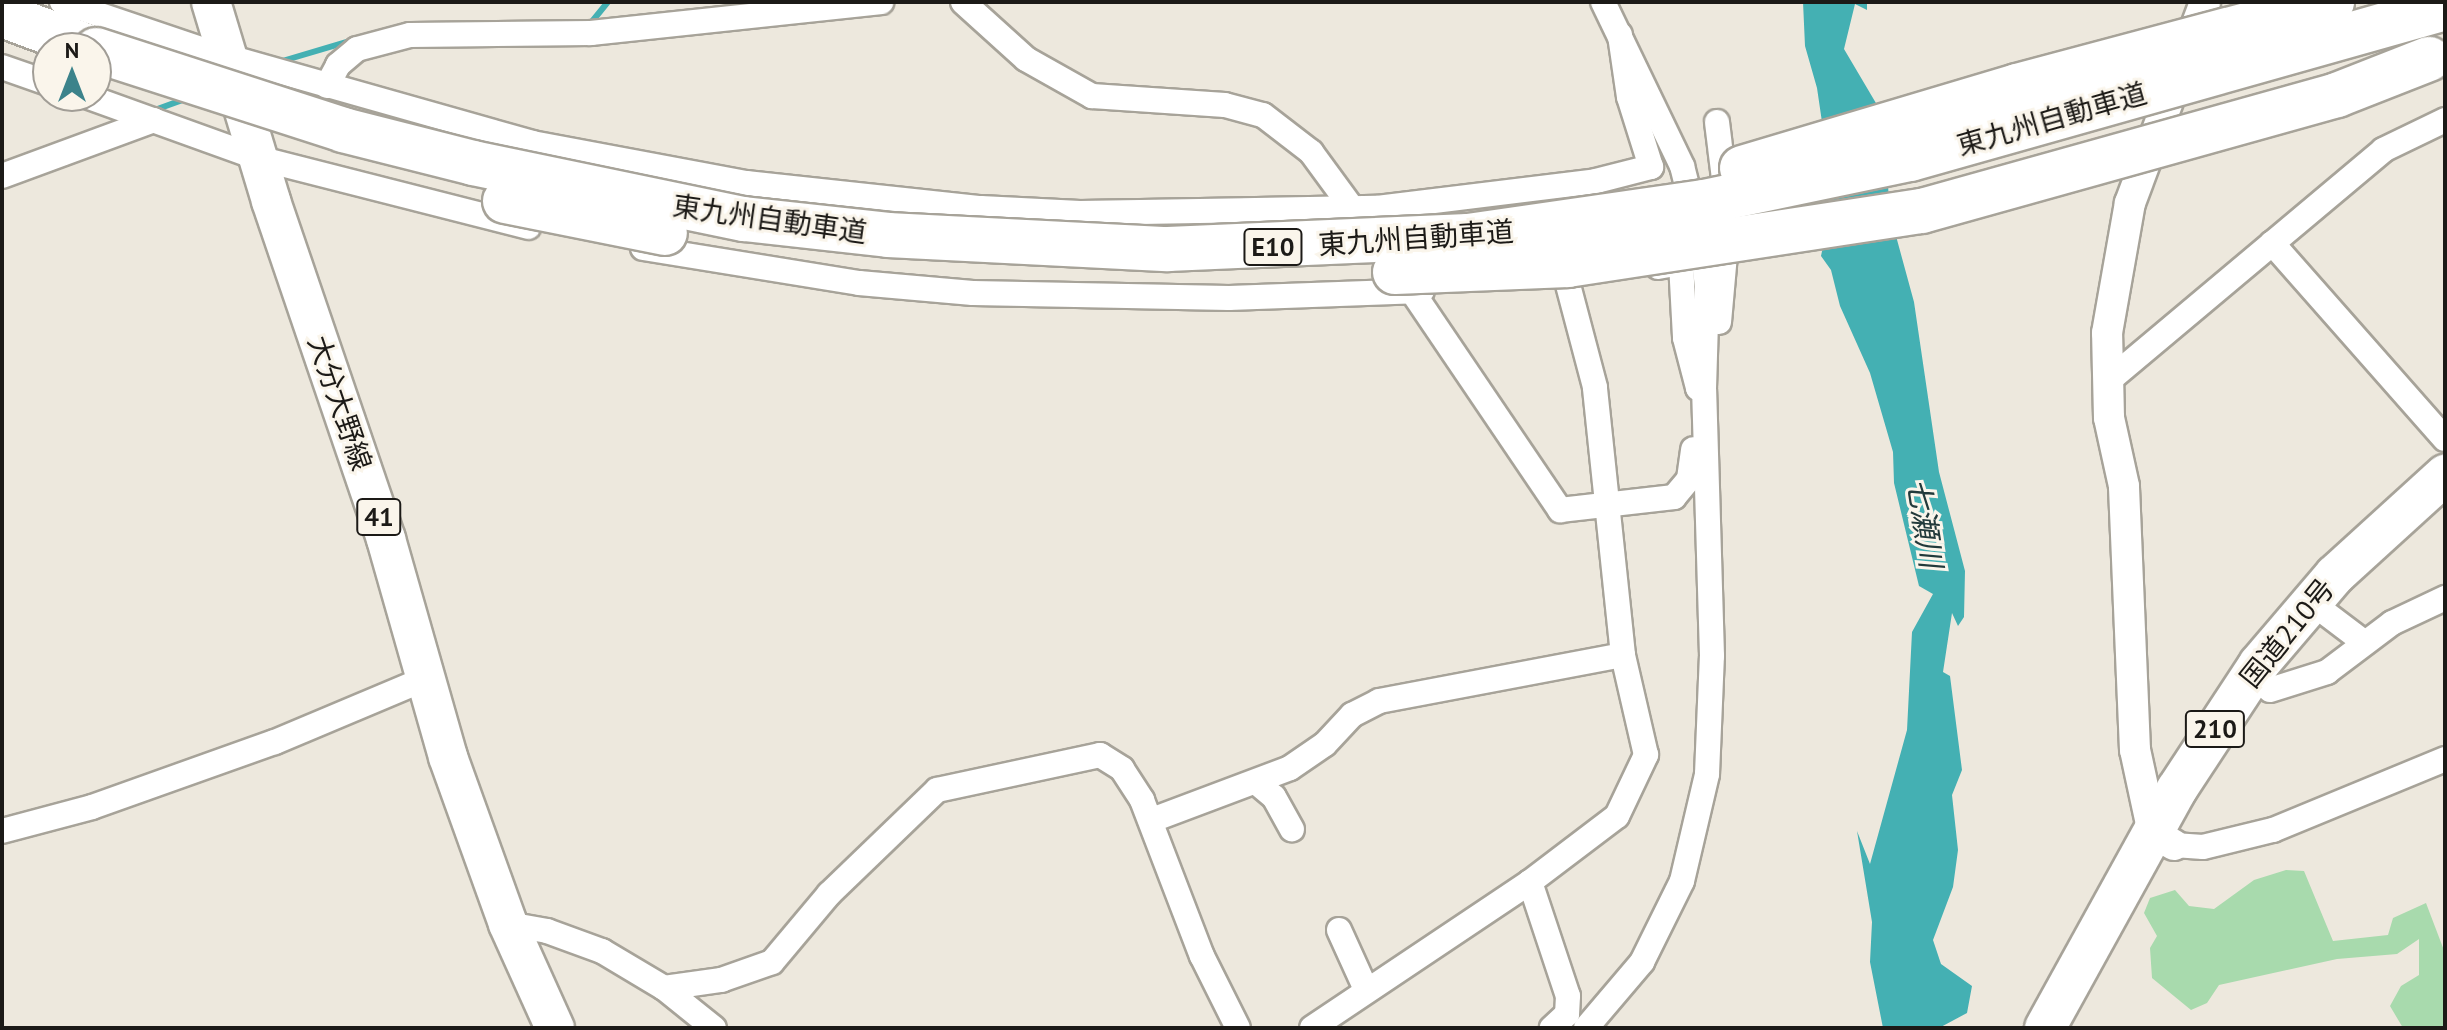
<!DOCTYPE html>
<meta charset="utf-8">
<style>
body{margin:0}
#map{position:relative;width:2447px;height:1030px;overflow:hidden;background:#ede8dd;font-family:"PT Sans","Noto Sans JP",sans-serif}
div>[style]{position:absolute}
.green>*{inset:0;background:#a8daad}
.water>*{inset:0;background:#44b0b3}
.stream>*{height:6px;margin:-3px;padding:0 3px;transform-origin:3px;border-radius:3px;background:#44b0b3}
.roads{filter:drop-shadow(2px 0 #a7a399) drop-shadow(-2px 0 #a7a399) drop-shadow(0 2px #a7a399) drop-shadow(0 -2px #a7a399)}
.minor>*{height:24px;margin:-12px;padding:0 12px;transform-origin:12px;border-radius:12px;background:#fff}
.tertiary>*{height:30px;margin:-15px;padding:0 15px;transform-origin:15px;border-radius:15px;background:#fff}
.primary>*{height:38px;margin:-19px;padding:0 19px;transform-origin:19px;border-radius:19px;background:#fff}
.trunk>*{height:40px;margin:-20px;padding:0 20px;transform-origin:20px;border-radius:20px;background:#fff}
.motorway>*{height:44px;margin:-22px;padding:0 22px;transform-origin:22px;border-radius:22px;background:#fff}
.bridges{filter:drop-shadow(2px 0 #a7a399) drop-shadow(-2px 0 #a7a399) drop-shadow(0 2px #a7a399) drop-shadow(0 -2px #a7a399)}
.motorway-bridge>*{height:44px;margin:-22px;padding:0 22px;transform-origin:22px;border-radius:22px;background:#fff}
span{translate:-50% -50%;white-space:nowrap;text-align:center;line-height:1.15;-webkit-text-stroke:6px #faf5eb;paint-order:stroke}
.shield-label span{padding:2px 6px;background:#faf5eb;border:2px solid;border-radius:6px;-webkit-text-stroke-width:0}
.shield-label{font-size:26px;color:#1c1a17;font-weight:700}
.street-label{font-size:28px;color:#1c1a17}
.water-label{font-size:30px;color:#223a3b;font-style:italic}
.frame{position:absolute;inset:0;border:4px solid #1c1a17;pointer-events:none}
.north{position:absolute;left:32px;top:32px;width:80px;height:80px;box-sizing:border-box;background:#faf5eb;border:2px solid #a19d96;border-radius:50%;rotate:0deg;font-size:22px;font-weight:700;line-height:32px;text-align:center;color:#1c1a17}
.north::after{content:'';display:block;margin:auto;width:28px;height:36px;background:#3c838b;clip-path:polygon(50% 0,100% 100%,50% 72%,0 100%)}
</style>
<div id="map">
<div class="green">
<div style="clip-path:polygon(2286px 870px,2304px 871px,2333px 941px,2388px 935px,2393px 918px,2426px 903px,2445px 953px,2445px 1028px,2403px 1028px,2390px 1006px,2401px 986px,2419px 975px,2419px 939px,2397px 954px,2337px 959px,2219px 985px,2207px 1003px,2191px 1010px,2152px 978px,2150px 948px,2157px 936px,2144px 913px,2150px 898px,2175px 890px,2189px 906px,2214px 909px,2254px 880px)"></div>
</div>
<div class="water">
<div style="clip-path:polygon(1803px 2px,1867px 2px,1867px 10px,1855px 4px,1844px 49px,1883px 115px,1890px 214px,1914px 302px,1939px 472px,1965px 571px,1964px 617px,1958px 626px,1952px 613px,1943px 672px,1950px 676px,1962px 770px,1952px 795px,1958px 850px,1953px 887px,1933px 940px,1941px 964px,1972px 986px,1967px 1013px,1939px 1028px,1883px 1028px,1870px 962px,1872px 922px,1857px 831px,1870px 864px,1907px 730px,1912px 632px,1933px 594px,1919px 586px,1894px 483px,1893px 452px,1870px 373px,1840px 306px,1831px 270px,1821px 256px,1825px 237px,1837px 224px,1817px 88px,1805px 46px)"></div>
</div>
<div class="stream">
<div style="left:590px;top:24px;width:28px;rotate:-51deg"></div>
<div style="left:279px;top:62px;width:77px;rotate:-16.6deg"></div>
<div style="left:152px;top:111px;width:37px;rotate:-20deg"></div>
</div>
<div class="roads">
<div class="minor">
<div style="left:62px;top:2px;width:150px;rotate:18.7deg"></div>
<div style="left:204px;top:50px;width:341px;rotate:15.8deg"></div>
<div style="left:532px;top:143px;width:218px;rotate:10.6deg"></div>
<div style="left:746px;top:183px;width:236px;rotate:6.1deg"></div>
<div style="left:981px;top:208px;width:99px;rotate:2.9deg"></div>
<div style="left:1080px;top:213px;width:297px;rotate:-1deg"></div>
<div style="left:1377px;top:208px;width:221px;rotate:-7deg"></div>
<div style="left:1596px;top:181px;width:57px;rotate:-14.3deg"></div>
<div style="left:1651px;top:167px;width:73px;rotate:-107.4deg"></div>
<div style="left:1629px;top:97px;width:63px;rotate:-98.3deg"></div>
<div style="left:963px;top:2px;width:85px;rotate:42.1deg"></div>
<div style="left:1026px;top:59px;width:76px;rotate:29.3deg"></div>
<div style="left:1092px;top:96px;width:133px;rotate:3.9deg"></div>
<div style="left:1225px;top:105px;width:39px;rotate:15deg"></div>
<div style="left:1263px;top:115px;width:61px;rotate:37.6deg"></div>
<div style="left:1311px;top:152px;width:83px;rotate:53.8deg"></div>
<div style="left:2px;top:67px;width:49px;rotate:19.2deg"></div>
<div style="left:327px;top:86px;width:24px;rotate:-62deg"></div>
<div style="left:338px;top:65px;width:25px;rotate:-40deg"></div>
<div style="left:357px;top:49px;width:55px;rotate:-14.8deg"></div>
<div style="left:410px;top:35px;width:181px;rotate:-0.6deg"></div>
<div style="left:591px;top:33px;width:292px;rotate:-6.1deg"></div>
<div style="left:86px;top:96px;width:183px;rotate:19.8deg"></div>
<div style="left:258px;top:158px;width:279px;rotate:14.3deg"></div>
<div style="left:1717px;top:122px;width:65px;rotate:83deg"></div>
<div style="left:2px;top:176px;width:162px;rotate:-20.2deg"></div>
<div style="left:2272px;top:243px;width:261px;rotate:48.6deg"></div>
<div style="left:643px;top:248px;width:219px;rotate:9.2deg"></div>
<div style="left:859px;top:283px;width:114px;rotate:5deg"></div>
<div style="left:973px;top:293px;width:256px;rotate:1.1deg"></div>
<div style="left:1229px;top:298px;width:193px;rotate:-2.1deg"></div>
<div style="left:1658px;top:267px;width:23px;rotate:-10deg"></div>
<div style="left:1681px;top:263px;width:75px;rotate:86.9deg"></div>
<div style="left:1685px;top:338px;width:52px;rotate:75.4deg"></div>
<div style="left:1698px;top:388px;width:6px;rotate:9deg"></div>
<div style="left:1405px;top:281px;width:277px;rotate:55.9deg"></div>
<div style="left:1560px;top:510px;width:115px;rotate:-6.5deg"></div>
<div style="left:1674px;top:497px;width:23px;rotate:-50deg"></div>
<div style="left:1689px;top:479px;width:30px;rotate:-82deg"></div>
<div style="left:1719px;top:322px;width:90px;rotate:-84.9deg"></div>
<div style="left:2107px;top:382px;width:361px;rotate:-40deg"></div>
<div style="left:2383px;top:150px;width:69px;rotate:-25.8deg"></div>
<div style="left:2328px;top:615px;width:46px;rotate:37.1deg"></div>
<div style="left:2270px;top:690px;width:60px;rotate:-17.5deg"></div>
<div style="left:2327px;top:672px;width:81px;rotate:-37deg"></div>
<div style="left:2392px;top:623px;width:59px;rotate:-25.3deg"></div>
<div style="left:1256px;top:782px;width:23px;rotate:40deg"></div>
<div style="left:1274px;top:797px;width:37px;rotate:61deg"></div>
<div style="left:1152px;top:820px;width:147px;rotate:-20.6deg"></div>
<div style="left:1290px;top:768px;width:42px;rotate:-34.4deg"></div>
<div style="left:1325px;top:744px;width:40px;rotate:-47deg"></div>
<div style="left:1352px;top:715px;width:30px;rotate:-27deg"></div>
<div style="left:1379px;top:701px;width:248px;rotate:-10.7deg"></div>
<div style="left:2px;top:831px;width:93px;rotate:-14.9deg"></div>
<div style="left:92px;top:807px;width:194px;rotate:-19.6deg"></div>
<div style="left:275px;top:742px;width:163px;rotate:-22.8deg"></div>
<div style="left:2174px;top:845px;width:29px;rotate:4deg"></div>
<div style="left:2203px;top:847px;width:72px;rotate:-13.7deg"></div>
<div style="left:2273px;top:830px;width:186px;rotate:-22.4deg"></div>
<div style="left:1530px;top:882px;width:109px;rotate:-37.2deg"></div>
<div style="left:1617px;top:816px;width:68px;rotate:-64.6deg"></div>
<div style="left:1646px;top:755px;width:103px;rotate:-103deg"></div>
<div style="left:1623px;top:655px;width:269px;rotate:-96deg"></div>
<div style="left:1595px;top:387px;width:110px;rotate:-104.8deg"></div>
<div style="left:508px;top:924px;width:40px;rotate:10deg"></div>
<div style="left:547px;top:931px;width:59px;rotate:20deg"></div>
<div style="left:602px;top:951px;width:72px;rotate:30.8deg"></div>
<div style="left:664px;top:988px;width:64px;rotate:38.7deg"></div>
<div style="left:1339px;top:930px;width:58px;rotate:65.6deg"></div>
<div style="left:664px;top:988px;width:58px;rotate:-8deg"></div>
<div style="left:721px;top:980px;width:54px;rotate:-19.4deg"></div>
<div style="left:772px;top:962px;width:89px;rotate:-50deg"></div>
<div style="left:829px;top:894px;width:150px;rotate:-43.9deg"></div>
<div style="left:937px;top:790px;width:167px;rotate:-12.1deg"></div>
<div style="left:1100px;top:755px;width:26px;rotate:32deg"></div>
<div style="left:1122px;top:769px;width:37px;rotate:57deg"></div>
<div style="left:1142px;top:800px;width:167px;rotate:69deg"></div>
<div style="left:1202px;top:956px;width:80px;rotate:63.4deg"></div>
<div style="left:1312px;top:1028px;width:262px;rotate:-33.8deg"></div>
<div style="left:1530px;top:882px;width:120px;rotate:71.6deg"></div>
<div style="left:1568px;top:996px;width:18px;rotate:93deg"></div>
<div style="left:1567px;top:1014px;width:21px;rotate:137deg"></div>
<div style="left:1586px;top:1028px;width:87px;rotate:-49.7deg"></div>
<div style="left:1642px;top:962px;width:90px;rotate:-63.7deg"></div>
<div style="left:1682px;top:881px;width:110px;rotate:-76.8deg"></div>
<div style="left:1707px;top:774px;width:118px;rotate:-87.6deg"></div>
<div style="left:1712px;top:656px;width:267px;rotate:-91.7deg"></div>
<div style="left:1704px;top:389px;width:103px;rotate:-88.3deg"></div>
<div style="left:1707px;top:286px;width:40px;rotate:-97.1deg"></div>
<div style="left:1702px;top:246px;width:82px;rotate:-104deg"></div>
<div style="left:1682px;top:166px;width:182px;rotate:-115.7deg"></div>
</div>
<div class="tertiary">
<div style="left:2174px;top:845px;width:24px;rotate:-150deg"></div>
<div style="left:2153px;top:833px;width:85px;rotate:-102.2deg"></div>
<div style="left:2135px;top:750px;width:264px;rotate:-92.4deg"></div>
<div style="left:2124px;top:486px;width:70px;rotate:-102.4deg"></div>
<div style="left:2109px;top:418px;width:85px;rotate:-91.3deg"></div>
<div style="left:2107px;top:333px;width:132px;rotate:-80deg"></div>
<div style="left:2130px;top:203px;width:215px;rotate:-69.5deg"></div>
</div>
<div class="primary">
<div style="left:211px;top:2px;width:208px;rotate:73.2deg"></div>
<div style="left:271px;top:201px;width:357px;rotate:71.2deg"></div>
<div style="left:386px;top:539px;width:227px;rotate:74.1deg"></div>
<div style="left:448px;top:757px;width:177px;rotate:70.2deg"></div>
<div style="left:508px;top:924px;width:114px;rotate:65.7deg"></div>
</div>
<div class="trunk">
<div style="left:2045px;top:1028px;width:273px;rotate:-61.1deg"></div>
<div style="left:2177px;top:789px;width:149px;rotate:-56.7deg"></div>
<div style="left:2259px;top:664px;width:117px;rotate:-49.5deg"></div>
<div style="left:2335px;top:575px;width:149px;rotate:-42.3deg"></div>
</div>
<div class="motorway">
<div style="left:2px;top:15px;width:95px;rotate:20.3deg"></div>
</div>
</div>
<div class="bridges">
<div class="motorway-bridge">
<div style="left:96px;top:50px;width:260px;rotate:17.9deg"></div>
<div style="left:343px;top:130px;width:134px;rotate:14.2deg"></div>
<div style="left:473px;top:163px;width:277px;rotate:11.7deg"></div>
<div style="left:744px;top:219px;width:145px;rotate:6.3deg"></div>
<div style="left:888px;top:235px;width:280px;rotate:2.9deg"></div>
<div style="left:1168px;top:249px;width:300px;rotate:-2.5deg"></div>
<div style="left:1468px;top:236px;width:238px;rotate:-8.2deg"></div>
<div style="left:1704px;top:202px;width:210px;rotate:-11.8deg"></div>
<div style="left:1910px;top:159px;width:556px;rotate:-15.76deg"></div>
<div style="left:1742px;top:168px;width:287px;rotate:-16.6deg"></div>
<div style="left:2017px;top:86px;width:326px;rotate:-14.9deg"></div>
<div style="left:505px;top:201px;width:163px;rotate:11.3deg"></div>
<div style="left:1395px;top:272px;width:173px;rotate:-2.3deg"></div>
<div style="left:1568px;top:265px;width:358px;rotate:-8.7deg"></div>
<div style="left:1922px;top:211px;width:431px;rotate:-15.6deg"></div>
<div style="left:2337px;top:95px;width:99px;rotate:-21.4deg"></div>
</div>
</div>
<div class="shield-label">
<span style="left:1273px;top:247px">E10</span>
<span style="left:379px;top:517px">41</span>
<span style="left:2215px;top:729px">210</span>
</div>
<div class="street-label">
<span style="left:2052px;top:119px;rotate:-16deg">東九州自動車道</span>
<span style="left:770px;top:219px;rotate:8deg">東九州自動車道</span>
<span style="left:1416px;top:238px;rotate:-4deg">東九州自動車道</span>
<span style="left:340px;top:403px;rotate:71deg">大分大野線</span>
<span style="left:2287px;top:633px;rotate:-51deg">国道210号</span>
</div>
<div class="water-label">
<span style="left:1925px;top:523px;rotate:81deg">七瀬川</span>
</div>
<div class="frame"></div>
<div class="north">N</div>
</div>
